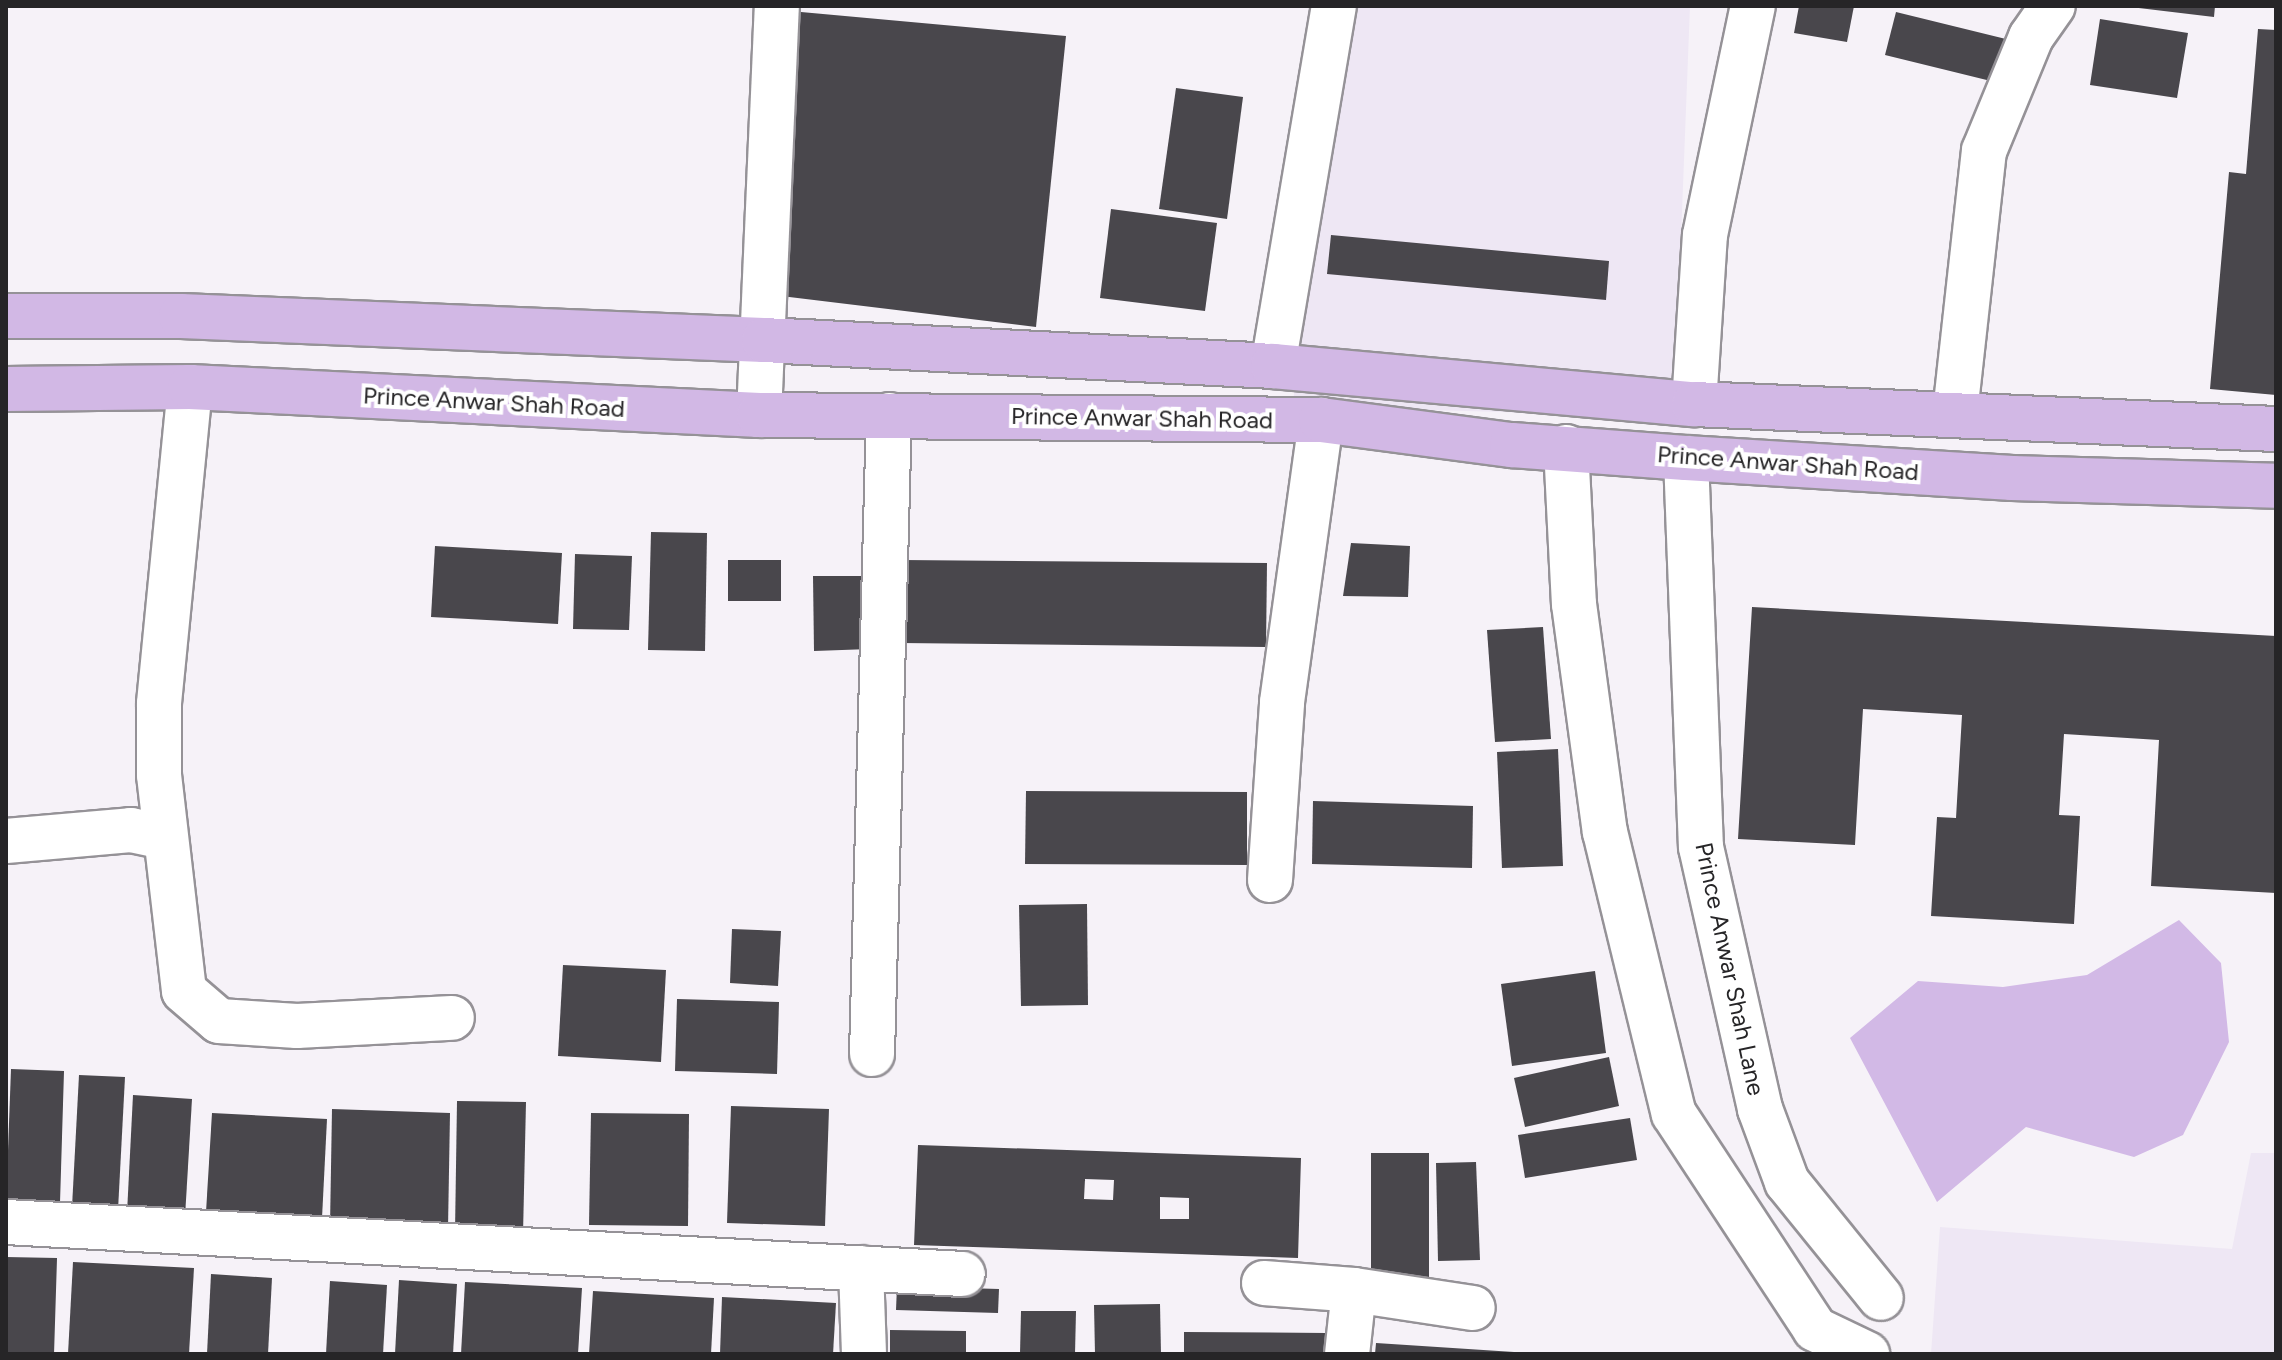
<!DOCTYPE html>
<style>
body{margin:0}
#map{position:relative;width:2282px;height:1360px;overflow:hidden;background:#f6f2f8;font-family:Figtree,sans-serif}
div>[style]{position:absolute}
.built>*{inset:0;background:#eee7f4}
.green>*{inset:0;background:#d2b9e6}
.building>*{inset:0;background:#49474c}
.roads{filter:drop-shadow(2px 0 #959297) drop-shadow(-2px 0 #959297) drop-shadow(0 2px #959297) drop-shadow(0 -2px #959297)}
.minor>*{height:44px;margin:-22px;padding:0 22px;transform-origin:22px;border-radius:22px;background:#fff}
.major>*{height:44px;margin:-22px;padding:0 22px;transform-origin:22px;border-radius:22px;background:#d2b8e5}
span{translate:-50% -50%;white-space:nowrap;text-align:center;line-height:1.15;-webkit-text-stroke:8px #fff;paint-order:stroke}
.street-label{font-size:24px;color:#262527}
.frame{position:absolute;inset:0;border:8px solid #262527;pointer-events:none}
</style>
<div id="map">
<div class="built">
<div style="clip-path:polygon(1325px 6px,1690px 6px,1674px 417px,1293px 406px)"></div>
<div style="clip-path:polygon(2251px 1153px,2276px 1153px,2276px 1354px,1931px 1354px,1940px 1227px,2232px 1249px)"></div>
</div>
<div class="green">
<div style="clip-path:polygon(2179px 920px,2221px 963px,2229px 1042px,2183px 1135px,2134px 1157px,2026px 1127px,1937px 1202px,1850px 1038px,1918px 981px,2003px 987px,2087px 975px)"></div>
</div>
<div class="building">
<div style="clip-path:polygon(1799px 6px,1854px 6px,1847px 42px,1794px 33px)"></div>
<div style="clip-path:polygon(2122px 6px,2215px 6px,2214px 17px)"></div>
<div style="clip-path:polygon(790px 11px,1066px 36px,1036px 327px,781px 296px)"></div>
<div style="clip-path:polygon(1896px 12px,2014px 41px,2003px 84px,1885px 55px)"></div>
<div style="clip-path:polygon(2100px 19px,2188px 33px,2177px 98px,2090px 85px)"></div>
<div style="clip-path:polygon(2258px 29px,2276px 30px,2276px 395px,2210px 389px,2229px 172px,2246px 174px)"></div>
<div style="clip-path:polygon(1176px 88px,1243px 97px,1227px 219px,1159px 209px)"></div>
<div style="clip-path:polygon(1111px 209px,1217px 223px,1205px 311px,1100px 298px)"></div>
<div style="clip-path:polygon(1331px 235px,1609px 261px,1606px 300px,1327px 274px)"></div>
<div style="clip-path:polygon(651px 532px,707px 533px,705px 651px,648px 650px)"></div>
<div style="clip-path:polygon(1351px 543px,1410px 546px,1408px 597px,1343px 596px)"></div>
<div style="clip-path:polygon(435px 546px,562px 553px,558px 624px,431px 617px)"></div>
<div style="clip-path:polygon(575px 554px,632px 556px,629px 630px,573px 629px)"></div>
<div style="clip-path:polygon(728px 560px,781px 560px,781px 601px,728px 601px)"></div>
<div style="clip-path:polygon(902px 560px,1267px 563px,1266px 647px,901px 643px)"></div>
<div style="clip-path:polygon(813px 576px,868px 576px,870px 649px,814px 651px)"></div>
<div style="clip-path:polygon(1752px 607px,2276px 636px,2276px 893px,2151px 886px,2159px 740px,2064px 734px,2059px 815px,2080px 816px,2074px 924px,1931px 916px,1937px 817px,1956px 818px,1962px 715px,1863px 709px,1855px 845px,1738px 839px)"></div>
<div style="clip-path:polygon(1543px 627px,1551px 739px,1495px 742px,1487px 630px)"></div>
<div style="clip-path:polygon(1558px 749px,1563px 866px,1502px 868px,1497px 752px)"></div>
<div style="clip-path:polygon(1026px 791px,1247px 792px,1247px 865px,1025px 864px)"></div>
<div style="clip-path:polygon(1313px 801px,1473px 806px,1472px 868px,1312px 864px)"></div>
<div style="clip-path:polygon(1087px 904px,1088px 1005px,1021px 1006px,1019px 905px)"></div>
<div style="clip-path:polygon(732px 929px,781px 931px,778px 986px,730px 983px)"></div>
<div style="clip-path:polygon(563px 965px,666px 970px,661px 1062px,558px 1056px)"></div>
<div style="clip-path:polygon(1595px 971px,1606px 1053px,1512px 1066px,1501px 984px)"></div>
<div style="clip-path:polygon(677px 999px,779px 1002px,777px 1074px,675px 1071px)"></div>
<div style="clip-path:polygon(1609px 1057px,1619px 1106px,1525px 1127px,1514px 1078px)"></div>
<div style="clip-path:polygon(11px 1069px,64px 1071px,60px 1203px,6px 1204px)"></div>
<div style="clip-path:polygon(79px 1075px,125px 1077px,118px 1210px,72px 1207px)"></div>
<div style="clip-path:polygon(133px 1095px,192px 1099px,185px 1217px,127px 1213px)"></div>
<div style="clip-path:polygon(457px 1101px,526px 1102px,523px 1234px,455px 1232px)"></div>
<div style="clip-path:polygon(731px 1106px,829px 1109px,825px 1226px,727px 1223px)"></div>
<div style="clip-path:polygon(332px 1109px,450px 1113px,448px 1228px,330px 1226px)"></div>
<div style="clip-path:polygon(212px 1113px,327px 1119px,322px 1218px,206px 1212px)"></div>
<div style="clip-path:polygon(591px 1113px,689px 1114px,688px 1226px,589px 1225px)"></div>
<div style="clip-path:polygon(1630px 1118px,1637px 1160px,1525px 1178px,1518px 1135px)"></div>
<div style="clip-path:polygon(evenodd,918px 1145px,1301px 1158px,1298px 1258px,914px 1245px,918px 1145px,1085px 1179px,1114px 1180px,1113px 1200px,1084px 1199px,1085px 1179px,918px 1145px,1160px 1197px,1189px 1198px,1189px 1219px,1160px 1219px,1160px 1197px)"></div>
<div style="clip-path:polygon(1371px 1153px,1429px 1153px,1429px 1284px,1371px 1284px)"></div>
<div style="clip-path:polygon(1476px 1162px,1480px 1260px,1438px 1261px,1436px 1163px)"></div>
<div style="clip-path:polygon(6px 1257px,57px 1258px,54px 1354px,6px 1354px)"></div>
<div style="clip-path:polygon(73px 1262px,194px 1268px,189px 1354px,68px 1354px)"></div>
<div style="clip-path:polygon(211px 1274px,272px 1278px,268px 1354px,207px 1354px)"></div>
<div style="clip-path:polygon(399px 1280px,457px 1284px,453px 1354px,395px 1354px)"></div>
<div style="clip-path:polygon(330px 1281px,387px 1285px,383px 1354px,326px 1354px)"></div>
<div style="clip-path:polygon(465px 1282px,582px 1288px,578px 1354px,461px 1354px)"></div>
<div style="clip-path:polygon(897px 1286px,999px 1289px,998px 1313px,896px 1310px)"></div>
<div style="clip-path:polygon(593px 1291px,714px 1298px,711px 1354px,589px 1354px)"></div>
<div style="clip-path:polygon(722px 1297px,836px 1303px,833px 1354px,720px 1354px)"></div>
<div style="clip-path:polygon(1160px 1304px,1161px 1354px,1095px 1354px,1094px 1305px)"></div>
<div style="clip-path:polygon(1021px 1311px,1076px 1311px,1075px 1354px,1020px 1354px)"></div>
<div style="clip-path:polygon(890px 1330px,966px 1331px,966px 1354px,890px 1354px)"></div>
<div style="clip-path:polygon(1184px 1332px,1326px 1333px,1325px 1354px,1184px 1354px)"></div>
<div style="clip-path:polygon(1376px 1343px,1514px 1352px,1513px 1354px,1375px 1354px)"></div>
</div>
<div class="roads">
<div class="minor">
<div style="left:1273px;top:366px;width:365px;rotate:-80.4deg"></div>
<div style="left:190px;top:387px;width:319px;rotate:95.6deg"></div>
<div style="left:159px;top:704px;width:71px;rotate:90deg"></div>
<div style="left:159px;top:775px;width:217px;rotate:83.4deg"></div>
<div style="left:184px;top:991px;width:46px;rotate:40.6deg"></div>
<div style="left:219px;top:1021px;width:78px;rotate:3.7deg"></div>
<div style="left:297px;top:1026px;width:155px;rotate:-3deg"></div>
<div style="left:1694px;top:404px;width:169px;rotate:-86.3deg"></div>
<div style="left:1705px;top:235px;width:234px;rotate:-78.2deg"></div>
<div style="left:1955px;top:413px;width:264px;rotate:-83.7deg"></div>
<div style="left:1984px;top:151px;width:123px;rotate:-67.6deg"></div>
<div style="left:2031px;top:37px;width:38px;rotate:-55deg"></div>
<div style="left:759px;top:415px;width:409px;rotate:-87.5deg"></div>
<div style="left:1566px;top:447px;width:157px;rotate:87.1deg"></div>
<div style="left:1574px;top:604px;width:230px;rotate:82.3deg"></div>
<div style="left:1605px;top:832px;width:290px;rotate:76.3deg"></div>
<div style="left:1674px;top:1114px;width:257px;rotate:56.7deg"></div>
<div style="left:1815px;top:1329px;width:58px;rotate:25.7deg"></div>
<div style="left:1686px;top:458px;width:389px;rotate:87.8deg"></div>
<div style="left:1701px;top:847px;width:269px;rotate:77.3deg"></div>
<div style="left:1760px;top:1109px;width:78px;rotate:69.7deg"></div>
<div style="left:1787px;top:1182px;width:149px;rotate:51deg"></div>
<div style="left:6px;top:841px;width:125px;rotate:-5deg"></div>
<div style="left:131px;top:830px;width:35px;rotate:12deg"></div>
<div style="left:1270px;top:880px;width:178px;rotate:-86.1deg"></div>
<div style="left:1282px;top:702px;width:285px;rotate:-82.1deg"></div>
<div style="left:872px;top:1054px;width:639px;rotate:-88.48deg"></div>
<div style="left:6px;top:1222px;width:958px;rotate:3.11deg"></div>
<div style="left:861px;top:1268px;width:86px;rotate:88deg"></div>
<div style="left:1264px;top:1283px;width:90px;rotate:4.4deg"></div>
<div style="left:1354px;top:1290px;width:64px;rotate:96.2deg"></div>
<div style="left:1354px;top:1290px;width:120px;rotate:8.6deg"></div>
</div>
<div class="major">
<div style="left:6px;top:316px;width:175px"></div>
<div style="left:181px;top:316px;width:583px;rotate:2.36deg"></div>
<div style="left:764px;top:340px;width:510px;rotate:2.92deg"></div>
<div style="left:1273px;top:366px;width:423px;rotate:5.2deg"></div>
<div style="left:1694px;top:404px;width:583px;rotate:2.46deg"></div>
<div style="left:6px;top:389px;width:184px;rotate:-0.6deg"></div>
<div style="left:190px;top:387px;width:570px;rotate:2.82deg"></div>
<div style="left:759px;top:415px;width:562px;rotate:0.51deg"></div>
<div style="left:1321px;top:420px;width:193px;rotate:7.5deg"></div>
<div style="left:1512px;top:445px;width:174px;rotate:4.3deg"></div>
<div style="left:1686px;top:458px;width:327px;rotate:3.5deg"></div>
<div style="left:2012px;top:478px;width:264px;rotate:1.7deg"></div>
</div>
</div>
<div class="street-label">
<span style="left:494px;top:402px;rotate:3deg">Prince Anwar Shah Road</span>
<span style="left:1142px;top:418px;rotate:1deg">Prince Anwar Shah Road</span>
<span style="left:1788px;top:463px;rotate:4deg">Prince Anwar Shah Road</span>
<span style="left:1730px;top:969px;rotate:78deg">Prince Anwar Shah Lane</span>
</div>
<div class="frame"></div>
</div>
